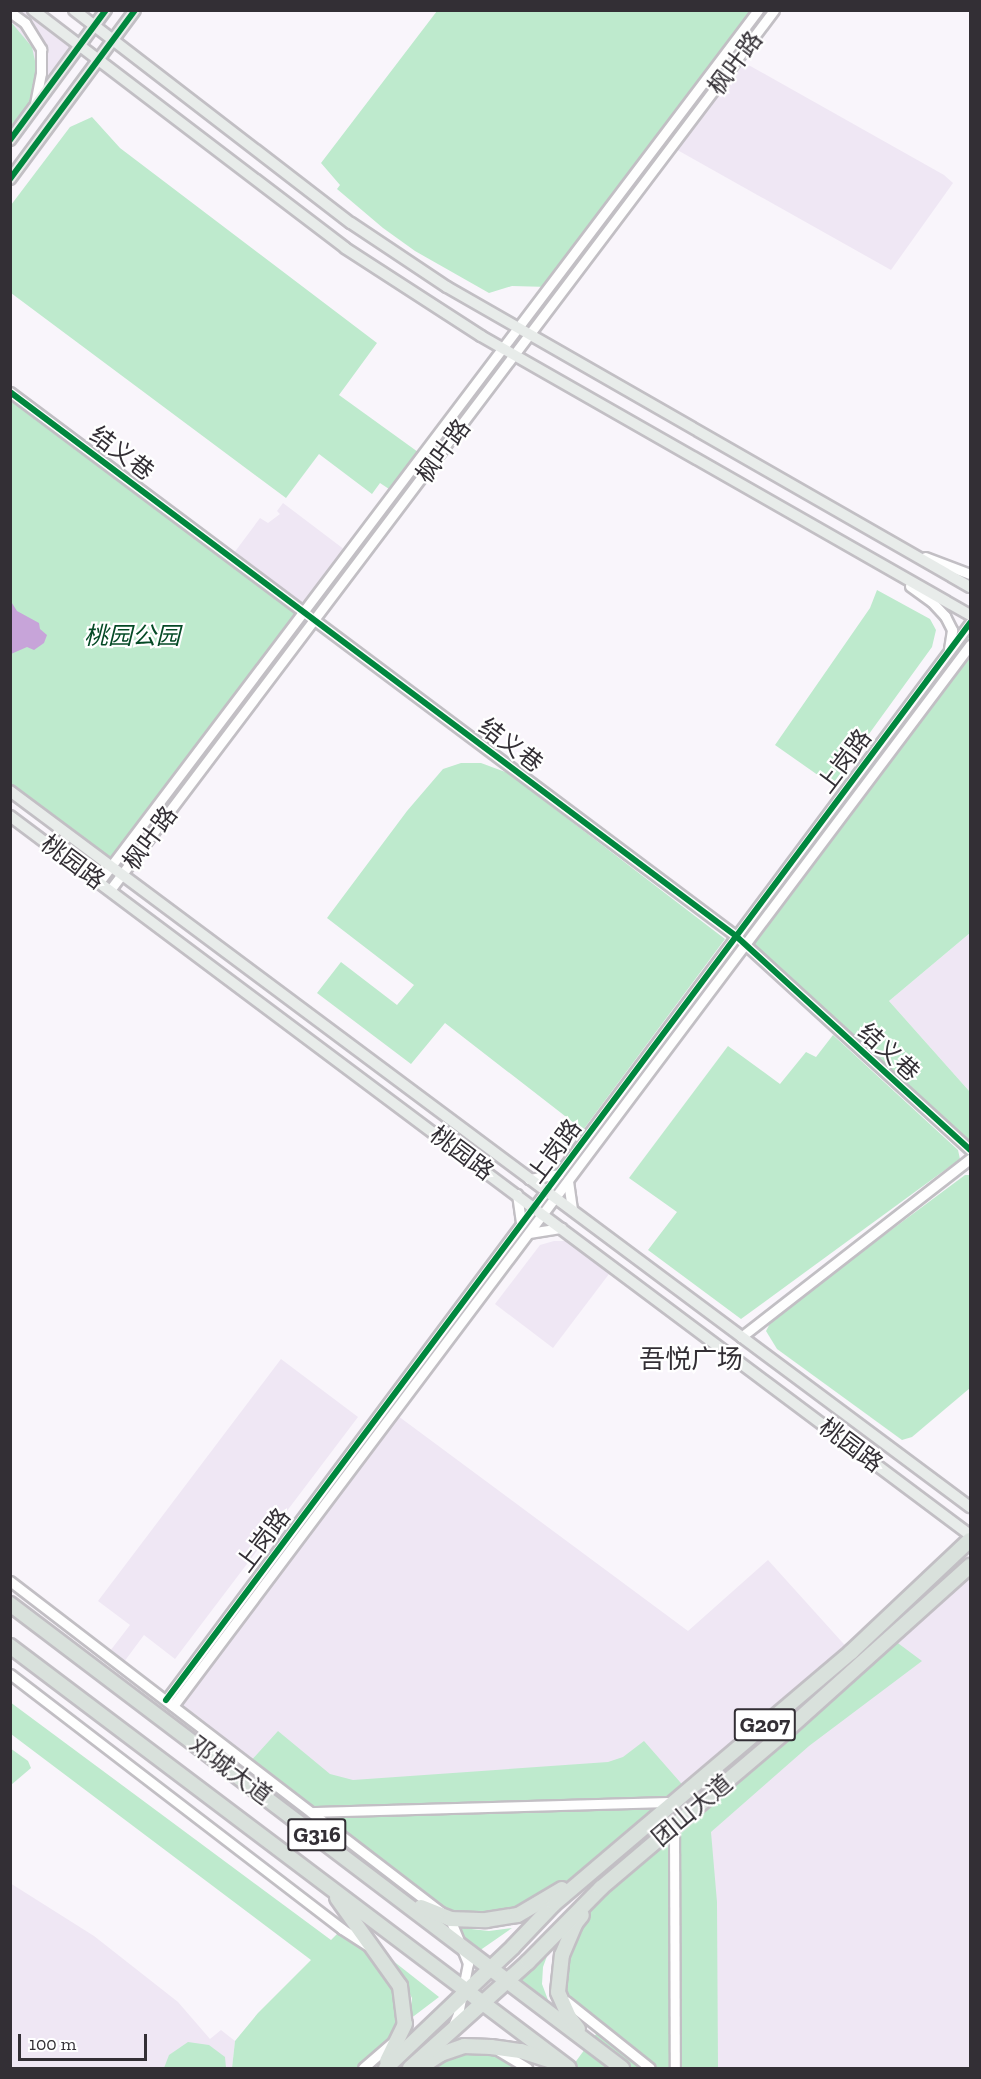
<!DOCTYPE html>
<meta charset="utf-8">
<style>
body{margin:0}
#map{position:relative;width:981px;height:2079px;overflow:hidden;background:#f9f5fb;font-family:"Zilla Slab","Noto Sans SC",serif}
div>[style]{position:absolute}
.built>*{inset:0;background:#efe7f4}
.green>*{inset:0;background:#beeacd}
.water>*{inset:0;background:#c7a4d9}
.roads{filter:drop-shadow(2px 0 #c2bfc4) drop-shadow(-2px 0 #c2bfc4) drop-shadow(0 2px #c2bfc4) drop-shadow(0 -2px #c2bfc4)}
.minor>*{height:9px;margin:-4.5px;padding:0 4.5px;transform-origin:4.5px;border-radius:4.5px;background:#fefefe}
.major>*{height:10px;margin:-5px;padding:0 5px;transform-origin:5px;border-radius:5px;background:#e8ecea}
.highway>*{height:14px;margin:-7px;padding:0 7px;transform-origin:7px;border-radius:7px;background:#d9e1dc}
.cycleway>*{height:6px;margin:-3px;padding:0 3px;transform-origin:3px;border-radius:3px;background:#00873e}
span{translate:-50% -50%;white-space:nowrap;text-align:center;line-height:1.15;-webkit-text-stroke:4.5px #fff;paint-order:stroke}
.shield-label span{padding:2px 4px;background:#fff;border:2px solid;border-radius:4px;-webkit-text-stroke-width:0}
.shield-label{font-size:22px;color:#332f35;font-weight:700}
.street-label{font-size:24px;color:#332f35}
.park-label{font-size:24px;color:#054a26;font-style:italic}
.neighbourhood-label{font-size:26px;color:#332f35}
.frame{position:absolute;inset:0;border:12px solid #332f35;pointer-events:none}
.scale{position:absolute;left:18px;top:2034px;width:129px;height:27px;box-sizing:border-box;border:3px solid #332f35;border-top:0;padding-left:8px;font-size:18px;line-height:21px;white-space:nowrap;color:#332f35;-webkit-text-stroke:4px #fff;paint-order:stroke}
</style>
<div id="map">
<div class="built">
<div style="clip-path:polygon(11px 11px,33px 11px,80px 45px,11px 140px)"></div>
<div style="clip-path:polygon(738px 59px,944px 175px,953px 183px,891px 270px,672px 147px)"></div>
<div style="clip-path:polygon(283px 503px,349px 553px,304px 612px,231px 557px,260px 518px,268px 523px,280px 514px,277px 511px)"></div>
<div style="clip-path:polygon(970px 933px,970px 1092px,889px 1001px)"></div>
<div style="clip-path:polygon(554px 1241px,566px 1241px,609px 1274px,553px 1348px,495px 1304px,540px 1245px)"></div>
<div style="clip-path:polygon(281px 1359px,358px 1417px,175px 1659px,144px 1635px,121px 1666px,107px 1655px,130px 1625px,98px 1601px)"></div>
<div style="clip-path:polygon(394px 1413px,688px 1631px,768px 1560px,851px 1652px,673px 1802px,311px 1812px,173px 1706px)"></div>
<div style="clip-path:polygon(970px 1566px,970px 2068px,675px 2068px,674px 1824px)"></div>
<div style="clip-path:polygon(10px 1883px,94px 1936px,178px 2002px,210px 2039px,221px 2030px,235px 2041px,232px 2068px,11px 2068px)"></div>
</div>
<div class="green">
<div style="clip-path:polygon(437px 11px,758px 11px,549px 287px,512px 286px,489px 293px,415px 251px,383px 228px,337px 189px,340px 185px,321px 163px)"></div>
<div style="clip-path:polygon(11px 22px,32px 47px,38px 75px,28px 104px,11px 128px)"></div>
<div style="clip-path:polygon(92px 117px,120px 148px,377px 343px,339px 395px,418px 452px,389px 489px,380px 483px,372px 494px,319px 454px,286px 498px,11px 293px,11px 205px,70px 127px)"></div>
<div style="clip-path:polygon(10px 392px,304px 612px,111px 867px,11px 791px)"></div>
<div style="clip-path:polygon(877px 590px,930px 619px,936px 630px,932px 647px,832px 785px,775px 745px,870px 608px)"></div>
<div style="clip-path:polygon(970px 636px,970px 933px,889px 1001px,970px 1092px,970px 1143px,744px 938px)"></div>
<div style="clip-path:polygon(461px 763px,481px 763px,508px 773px,725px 939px,583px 1130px,445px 1023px,411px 1064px,317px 993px,341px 962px,397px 1005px,414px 985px,327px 918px,407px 811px,443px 769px)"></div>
<div style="clip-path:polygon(833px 1035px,958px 1150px,960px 1159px,741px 1319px,648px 1250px,677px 1212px,629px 1178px,728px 1046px,780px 1084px,806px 1052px,816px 1057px)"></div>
<div style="clip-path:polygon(965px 1175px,970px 1175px,970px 1388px,912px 1437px,902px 1440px,777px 1349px,766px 1331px,773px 1318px)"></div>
<div style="clip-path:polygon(891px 1638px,922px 1661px,809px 1746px,711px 1832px,717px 1902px,718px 2068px,571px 2068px,599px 2030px,558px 1992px,562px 1955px,601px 1888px)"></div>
<div style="clip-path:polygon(10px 1702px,331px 1940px,342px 1929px,376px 1950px,400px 1986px,405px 2024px,363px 2068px,232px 2068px,235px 2041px,258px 2013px,311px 1960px,11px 1734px)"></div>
<div style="clip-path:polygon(278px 1731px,330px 1774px,353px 1780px,608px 1762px,623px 1757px,644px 1741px,687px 1790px,589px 1873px,518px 1915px,450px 1919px,248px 1764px)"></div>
<div style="clip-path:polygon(10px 1748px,28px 1761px,31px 1768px,11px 1785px)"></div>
<div style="clip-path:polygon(445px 1926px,489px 1931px,512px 1928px,479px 1951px)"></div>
<div style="clip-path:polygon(550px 1948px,543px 1967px,542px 1984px,551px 2008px,516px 1979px)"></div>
<div style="clip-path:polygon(392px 1960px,439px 1997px,410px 2019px,412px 1998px)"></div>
<div style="clip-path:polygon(188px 2042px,209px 2045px,225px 2057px,226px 2068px,164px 2068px,169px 2055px)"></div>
<div style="clip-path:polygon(491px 2047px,527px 2068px,431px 2068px,441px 2054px)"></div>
</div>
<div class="water">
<div style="clip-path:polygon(10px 600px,17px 611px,39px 623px,40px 629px,47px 635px,44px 643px,34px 650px,27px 647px,11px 654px)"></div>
</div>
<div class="roads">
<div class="minor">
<div style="left:10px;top:12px;width:19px;rotate:36deg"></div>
<div style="left:25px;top:23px;width:31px;rotate:58deg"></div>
<div style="left:41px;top:49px;width:24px;rotate:90deg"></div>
<div style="left:41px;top:73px;width:33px;rotate:101deg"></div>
<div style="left:10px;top:392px;width:907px;rotate:36.84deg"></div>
<div style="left:736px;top:936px;width:317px;rotate:42.4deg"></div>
<div style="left:925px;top:557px;width:48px;rotate:20.7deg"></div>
<div style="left:910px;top:586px;width:26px;rotate:36deg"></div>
<div style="left:931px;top:601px;width:21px;rotate:47deg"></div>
<div style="left:945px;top:616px;width:16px;rotate:63deg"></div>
<div style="left:952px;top:630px;width:20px;rotate:99deg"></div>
<div style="left:99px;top:882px;width:1093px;rotate:-52.92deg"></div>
<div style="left:110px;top:890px;width:1102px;rotate:-52.96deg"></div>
<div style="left:529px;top:1179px;width:30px;rotate:-9deg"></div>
<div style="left:568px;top:1181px;width:29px;rotate:82deg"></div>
<div style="left:517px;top:1194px;width:30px;rotate:82deg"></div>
<div style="left:529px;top:1233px;width:33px;rotate:-9deg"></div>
<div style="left:741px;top:1337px;width:290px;rotate:-37.9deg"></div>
<div style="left:10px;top:1581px;width:555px;rotate:37.53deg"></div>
<div style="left:450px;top:1919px;width:48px;rotate:67.8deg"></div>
<div style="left:468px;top:1963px;width:52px;rotate:101.1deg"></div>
<div style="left:458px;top:2014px;width:15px;rotate:113deg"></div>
<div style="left:10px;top:1674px;width:419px;rotate:37.5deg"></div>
<div style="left:342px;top:1929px;width:30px;rotate:33deg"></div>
<div style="left:166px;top:1700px;width:1344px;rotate:-53.26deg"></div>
<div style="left:173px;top:1706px;width:1327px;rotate:-53.09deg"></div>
<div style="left:311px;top:1812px;width:362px;rotate:-1.6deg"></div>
<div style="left:674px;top:1825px;width:243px;rotate:89.8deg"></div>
<div style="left:566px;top:2001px;width:107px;rotate:38.6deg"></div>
<div style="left:499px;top:2051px;width:33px;rotate:31deg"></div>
<div style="left:363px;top:2068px;width:41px;rotate:-41.1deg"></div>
</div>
<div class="major">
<div style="left:33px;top:10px;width:392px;rotate:37.3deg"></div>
<div style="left:345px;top:248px;width:162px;rotate:32.9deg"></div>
<div style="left:481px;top:336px;width:563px;rotate:29.71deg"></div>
<div style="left:74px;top:10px;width:349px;rotate:37.6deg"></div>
<div style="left:351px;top:223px;width:115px;rotate:33.7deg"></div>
<div style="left:447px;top:287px;width:603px;rotate:29.84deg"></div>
<div style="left:10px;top:140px;width:162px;rotate:-53.6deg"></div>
<div style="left:10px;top:179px;width:210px;rotate:-53.5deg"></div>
<div style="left:10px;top:791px;width:1198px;rotate:36.72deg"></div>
<div style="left:10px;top:816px;width:1199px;rotate:36.83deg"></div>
</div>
<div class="highway">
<div style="left:10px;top:1604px;width:768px;rotate:37.17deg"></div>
<div style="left:10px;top:1646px;width:700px;rotate:37.05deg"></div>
<div style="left:337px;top:1898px;width:108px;rotate:54.4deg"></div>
<div style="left:400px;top:1986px;width:38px;rotate:83deg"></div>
<div style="left:405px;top:2024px;width:41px;rotate:115.9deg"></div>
<div style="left:421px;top:1907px;width:31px;rotate:22deg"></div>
<div style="left:450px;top:1919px;width:36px;rotate:2deg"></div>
<div style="left:486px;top:1920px;width:32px;rotate:-9deg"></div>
<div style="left:518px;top:1915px;width:51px;rotate:-30.6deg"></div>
<div style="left:578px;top:2029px;width:15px;rotate:-127deg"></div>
<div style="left:569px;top:2017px;width:27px;rotate:-114deg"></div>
<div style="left:558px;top:1992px;width:37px;rotate:-84deg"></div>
<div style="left:562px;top:1955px;width:34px;rotate:-67deg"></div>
<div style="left:575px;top:1924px;width:11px;rotate:-52deg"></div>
<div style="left:424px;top:2065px;width:20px;rotate:-33deg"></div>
<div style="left:441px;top:2054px;width:24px;rotate:-19deg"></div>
<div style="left:464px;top:2046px;width:27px;rotate:2deg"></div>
<div style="left:491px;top:2047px;width:30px;rotate:8deg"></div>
<div style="left:521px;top:2051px;width:35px;rotate:18deg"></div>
<div style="left:386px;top:2068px;width:175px;rotate:-43.6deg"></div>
<div style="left:513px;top:1947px;width:59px;rotate:-46.4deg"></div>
<div style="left:554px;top:1904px;width:390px;rotate:-40.3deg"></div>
<div style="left:851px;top:1652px;width:163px;rotate:-43.3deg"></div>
<div style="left:410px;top:2068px;width:159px;rotate:-41.9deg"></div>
<div style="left:528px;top:1962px;width:104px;rotate:-45.4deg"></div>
<div style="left:601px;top:1888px;width:244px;rotate:-40.3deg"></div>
<div style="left:787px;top:1730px;width:246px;rotate:-41.9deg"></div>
</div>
</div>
<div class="cycleway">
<div style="left:10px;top:140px;width:162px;rotate:-53.6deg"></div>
<div style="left:10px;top:179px;width:210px;rotate:-53.5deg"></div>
<div style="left:10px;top:392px;width:907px;rotate:36.84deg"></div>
<div style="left:736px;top:936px;width:317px;rotate:42.4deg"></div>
<div style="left:166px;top:1700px;width:1344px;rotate:-53.26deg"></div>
</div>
<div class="shield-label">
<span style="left:765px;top:1725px">G207</span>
<span style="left:317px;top:1835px">G316</span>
</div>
<div class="street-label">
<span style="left:735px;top:63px;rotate:-53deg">枫叶路</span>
<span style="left:443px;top:451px;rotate:-53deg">枫叶路</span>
<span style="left:122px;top:453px;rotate:37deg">结义巷</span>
<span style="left:511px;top:745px;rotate:37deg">结义巷</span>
<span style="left:844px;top:761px;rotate:-53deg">上岗路</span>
<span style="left:150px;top:838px;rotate:-53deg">枫叶路</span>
<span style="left:73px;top:862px;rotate:37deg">桃园路</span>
<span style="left:889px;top:1052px;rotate:42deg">结义巷</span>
<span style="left:554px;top:1151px;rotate:-53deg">上岗路</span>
<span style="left:462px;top:1153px;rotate:37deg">桃园路</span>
<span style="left:851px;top:1445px;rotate:37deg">桃园路</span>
<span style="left:263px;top:1540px;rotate:-53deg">上岗路</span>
<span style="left:231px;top:1770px;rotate:37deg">邓城大道</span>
<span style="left:692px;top:1810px;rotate:-40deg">团山大道</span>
</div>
<div class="park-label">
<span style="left:132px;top:636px">桃园公园</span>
</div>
<div class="neighbourhood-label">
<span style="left:691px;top:1360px">吾悦广场</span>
</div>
<div class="frame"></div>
<div class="scale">100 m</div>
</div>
